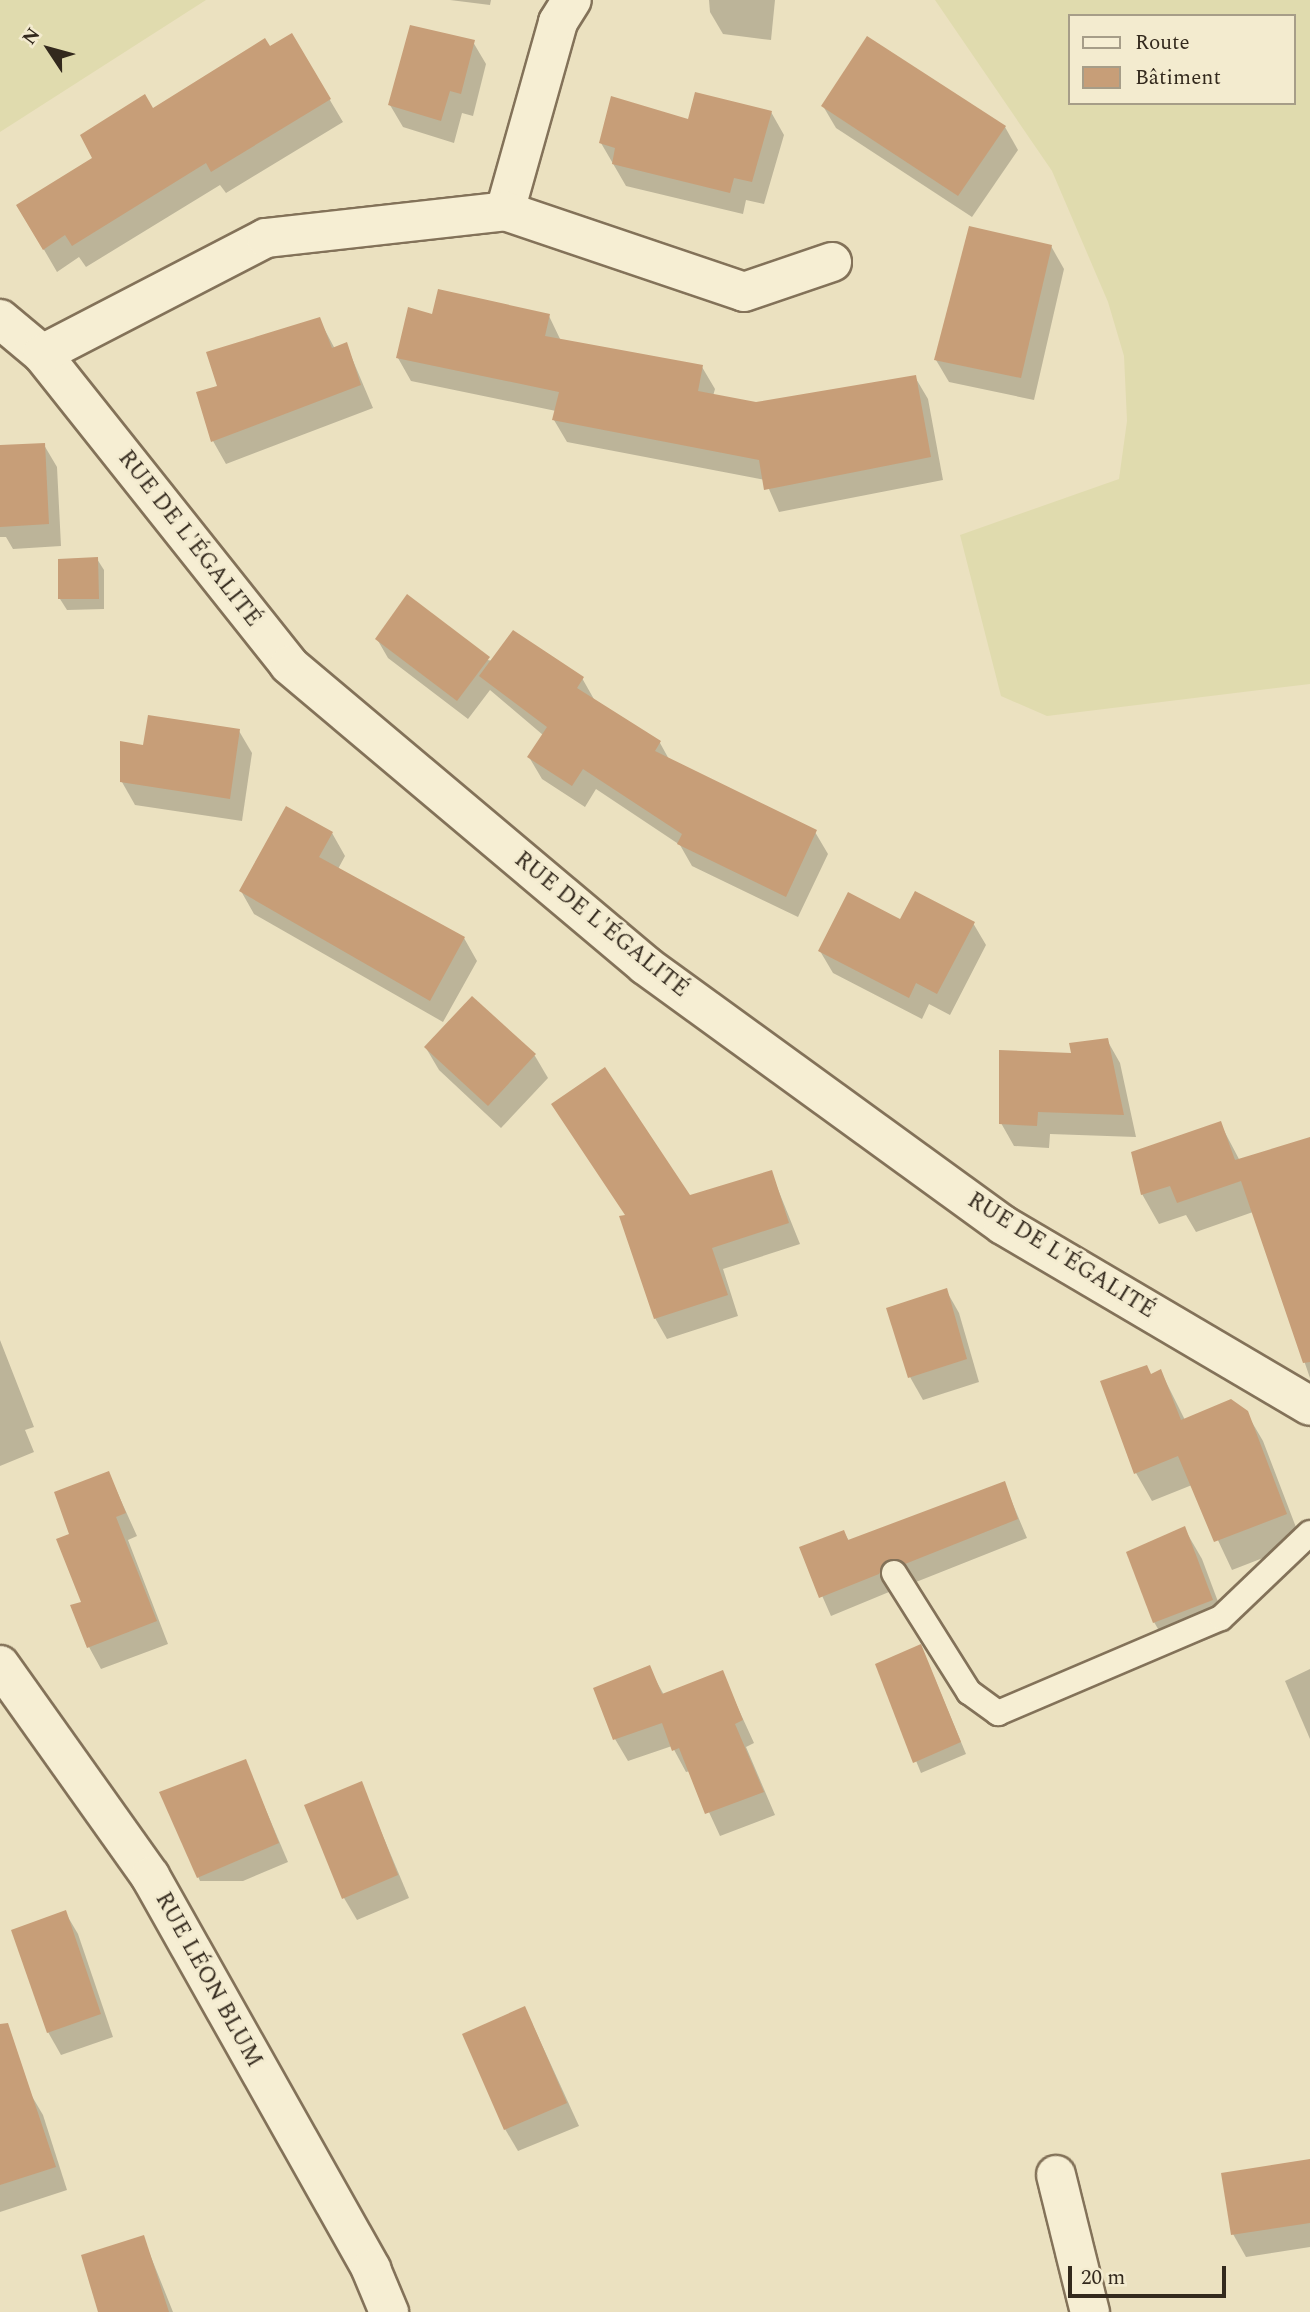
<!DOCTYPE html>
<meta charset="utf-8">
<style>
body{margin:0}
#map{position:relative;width:1310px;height:2312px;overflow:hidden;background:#ebe1c0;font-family:Spectral,serif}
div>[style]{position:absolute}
.farmland>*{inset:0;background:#e0dbae}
.shadow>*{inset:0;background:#0003}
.building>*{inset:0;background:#c79e78}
.roads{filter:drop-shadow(2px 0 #837259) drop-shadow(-2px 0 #837259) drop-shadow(0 2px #837259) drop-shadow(0 -2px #837259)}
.service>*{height:24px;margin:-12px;padding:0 12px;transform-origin:12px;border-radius:12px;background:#f6eed3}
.minor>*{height:38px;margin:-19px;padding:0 19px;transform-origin:19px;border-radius:19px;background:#f6eed3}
span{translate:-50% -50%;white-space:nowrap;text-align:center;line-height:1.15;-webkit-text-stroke:5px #f3ebcf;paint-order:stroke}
.street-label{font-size:23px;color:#33291d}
.legend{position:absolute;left:1068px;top:14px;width:228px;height:91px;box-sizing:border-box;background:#f3ebcf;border:2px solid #a69d88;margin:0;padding:9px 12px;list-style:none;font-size:21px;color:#33291d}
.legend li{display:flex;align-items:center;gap:14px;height:35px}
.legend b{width:35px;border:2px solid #a69d88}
.north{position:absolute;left:14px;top:14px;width:70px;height:70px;-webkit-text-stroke:5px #f3ebcf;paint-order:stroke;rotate:306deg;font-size:19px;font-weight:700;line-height:28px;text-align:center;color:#33291d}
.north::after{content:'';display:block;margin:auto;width:24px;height:32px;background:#33291d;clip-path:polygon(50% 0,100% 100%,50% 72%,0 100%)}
.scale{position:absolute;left:1068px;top:2266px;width:158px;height:32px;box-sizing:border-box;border:4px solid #33291d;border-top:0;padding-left:9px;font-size:21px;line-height:24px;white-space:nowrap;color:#33291d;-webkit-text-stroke:5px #f3ebcf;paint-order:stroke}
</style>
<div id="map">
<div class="farmland">
<div style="clip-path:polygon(0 0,206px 0,0 132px)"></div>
<div style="clip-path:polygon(evenodd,935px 0,1310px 0,1310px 684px,1047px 716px,1001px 696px,960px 535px,1119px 479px,1127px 421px,1124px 356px,1108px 302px,1052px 171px,935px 0,1070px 16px,1294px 16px,1294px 103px,1070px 103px,1070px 16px)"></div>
</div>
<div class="shadow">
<div style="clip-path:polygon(450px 0,491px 0,490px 5px)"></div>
<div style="clip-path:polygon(709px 0,775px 0,771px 40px,723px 34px,710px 12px)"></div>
<div style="clip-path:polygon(291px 35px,343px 122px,226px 193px,220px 185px,86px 267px,79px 257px,57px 272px,18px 205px,95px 158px,153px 110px)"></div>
<div style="clip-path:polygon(473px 42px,486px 64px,473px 116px,462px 113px,454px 143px,403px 127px,390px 105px)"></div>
<div style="clip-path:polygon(823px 106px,1005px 127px,1018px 150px,972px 217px,836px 128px)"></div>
<div style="clip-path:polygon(771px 112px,784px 135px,764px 204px,746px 200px,743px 214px,626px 186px,601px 143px,689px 121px)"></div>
<div style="clip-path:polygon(1051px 246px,1064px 269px,1034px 400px,949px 382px,936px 360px)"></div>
<div style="clip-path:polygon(433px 316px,549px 316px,561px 341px,702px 367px,715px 389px,713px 396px,756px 404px,915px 377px,928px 399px,943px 480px,779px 512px,765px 480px,567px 442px,554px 420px,556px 411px,411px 381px,398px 358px)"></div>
<div style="clip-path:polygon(319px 319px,335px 349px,346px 344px,373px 408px,226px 464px,213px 441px,198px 393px,219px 387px)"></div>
<div style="clip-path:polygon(44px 445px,57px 467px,61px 546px,13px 549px,6px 537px,0 537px,0 447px)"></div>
<div style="clip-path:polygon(97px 559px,104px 570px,104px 609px,67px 610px,60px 599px)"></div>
<div style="clip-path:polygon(377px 639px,582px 678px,595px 701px,660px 743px,670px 761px,815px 832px,828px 854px,798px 917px,692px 866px,680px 845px,596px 789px,585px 807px,542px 779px,529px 757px,543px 735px,490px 690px,468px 719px,388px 658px)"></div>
<div style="clip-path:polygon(239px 731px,252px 753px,242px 821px,135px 805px,122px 782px)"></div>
<div style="clip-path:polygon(332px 833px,345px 856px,338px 869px,464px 938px,477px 961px,443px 1022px,254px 914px,241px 891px)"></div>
<div style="clip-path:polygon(901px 921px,973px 923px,986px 945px,950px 1015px,929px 1004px,922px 1019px,833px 973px,820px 951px)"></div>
<div style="clip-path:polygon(472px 998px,535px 1056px,548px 1078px,501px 1128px,439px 1070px,426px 1048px)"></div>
<div style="clip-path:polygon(1107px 1040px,1120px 1063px,1136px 1137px,1050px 1134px,1049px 1148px,1014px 1146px,1001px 1123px,1073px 1055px)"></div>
<div style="clip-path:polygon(1220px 1123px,1240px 1161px,1310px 1139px,1310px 1378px,1253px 1212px,1196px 1232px,1186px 1215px,1159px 1224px,1142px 1194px)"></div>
<div style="clip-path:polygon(771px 1172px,800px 1244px,723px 1269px,738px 1316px,667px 1339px,655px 1318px,689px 1197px)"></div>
<div style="clip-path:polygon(946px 1290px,959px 1313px,979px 1382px,923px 1400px,910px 1377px)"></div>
<div style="clip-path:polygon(0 1340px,34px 1427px,25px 1430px,34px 1452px,0 1466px)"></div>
<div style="clip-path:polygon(1161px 1372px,1185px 1420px,1246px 1412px,1263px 1441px,1302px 1543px,1232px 1570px,1192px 1485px,1152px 1501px,1136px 1473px)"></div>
<div style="clip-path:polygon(109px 1474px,137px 1536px,128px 1540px,168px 1644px,101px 1669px,89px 1647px,84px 1603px)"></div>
<div style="clip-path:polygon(1004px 1483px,1027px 1538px,916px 1582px,897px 1578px,889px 1592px,831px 1616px,801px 1548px,844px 1532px,849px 1541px)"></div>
<div style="clip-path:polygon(1184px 1528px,1202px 1559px,1229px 1631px,1172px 1653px,1154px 1622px)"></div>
<div style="clip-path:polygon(922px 1648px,966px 1754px,921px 1773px,877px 1665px)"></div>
<div style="clip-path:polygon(649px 1668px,664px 1695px,722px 1673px,754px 1743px,746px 1747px,775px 1815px,720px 1836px,690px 1771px,686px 1772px,672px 1746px,628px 1761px,615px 1739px)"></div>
<div style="clip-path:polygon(1310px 1669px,1310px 1739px,1285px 1681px)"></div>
<div style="clip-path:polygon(245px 1761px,288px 1862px,243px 1881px,200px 1881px,161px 1793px)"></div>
<div style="clip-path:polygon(361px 1784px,409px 1898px,357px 1920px,344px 1898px)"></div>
<div style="clip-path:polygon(65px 1912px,78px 1934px,113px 2037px,61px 2055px,48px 2032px)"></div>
<div style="clip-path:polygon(525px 2008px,579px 2126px,518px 2151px,505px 2129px)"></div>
<div style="clip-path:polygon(30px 2093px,43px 2115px,67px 2190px,0 2212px,0 2102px)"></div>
<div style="clip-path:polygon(1310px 2165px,1310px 2247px,1246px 2257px,1233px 2234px)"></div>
<div style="clip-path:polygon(143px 2237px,173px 2312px,100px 2312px)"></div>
</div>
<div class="building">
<div style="clip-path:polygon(410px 25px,475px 40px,461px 94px,450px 91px,441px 121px,388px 105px)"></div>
<div style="clip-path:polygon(292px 33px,331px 99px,211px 172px,206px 163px,72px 246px,65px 235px,43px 250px,16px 205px,92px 158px,80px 135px,145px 94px,153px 108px,265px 38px,270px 46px)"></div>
<div style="clip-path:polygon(867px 36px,1006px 126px,958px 196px,821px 106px)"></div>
<div style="clip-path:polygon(695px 92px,772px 111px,752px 182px,734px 178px,730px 193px,612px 164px,615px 148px,599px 143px,611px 96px,688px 119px)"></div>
<div style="clip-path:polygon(969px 226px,1052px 245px,1021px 378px,934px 360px)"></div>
<div style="clip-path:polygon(438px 289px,550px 314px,545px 336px,703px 365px,698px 391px,756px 402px,916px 375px,931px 457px,764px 490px,759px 460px,552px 420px,559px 392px,396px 358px,408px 307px,432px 314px)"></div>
<div style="clip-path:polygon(320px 317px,332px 348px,347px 342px,361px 385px,211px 442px,196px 392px,217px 386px,206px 352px)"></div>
<div style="clip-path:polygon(45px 443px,49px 524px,0 527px,0 445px)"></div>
<div style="clip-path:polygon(98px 557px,99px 599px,58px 599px,58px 559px)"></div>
<div style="clip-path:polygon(407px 594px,490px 657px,457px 701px,375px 639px)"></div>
<div style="clip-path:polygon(513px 630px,584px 677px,577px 688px,661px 741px,655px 751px,817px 830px,786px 897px,677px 844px,682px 834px,583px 769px,572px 786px,527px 757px,547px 727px,479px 676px)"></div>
<div style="clip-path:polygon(148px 715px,240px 729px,230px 799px,120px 782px,120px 741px,143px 745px)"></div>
<div style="clip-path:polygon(286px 806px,333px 832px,319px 857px,465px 937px,430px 1001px,239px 891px)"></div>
<div style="clip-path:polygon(915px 891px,975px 922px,937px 994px,916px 983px,909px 998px,818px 951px,848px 892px,900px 919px)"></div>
<div style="clip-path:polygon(472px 996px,536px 1054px,488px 1106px,424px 1047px)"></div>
<div style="clip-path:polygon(1108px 1038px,1124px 1115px,1038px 1112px,1037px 1126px,999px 1124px,999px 1050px,1071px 1053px,1069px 1043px)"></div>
<div style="clip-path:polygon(605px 1067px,690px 1195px,772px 1170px,789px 1223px,712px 1248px,728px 1295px,654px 1319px,619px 1216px,625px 1215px,551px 1104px)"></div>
<div style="clip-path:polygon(1221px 1121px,1235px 1160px,1310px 1137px,1310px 1362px,1303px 1363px,1241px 1181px,1177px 1203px,1170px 1186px,1141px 1195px,1131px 1152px)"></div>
<div style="clip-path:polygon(947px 1288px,967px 1359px,908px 1378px,886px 1308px)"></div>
<div style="clip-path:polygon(1147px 1365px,1151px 1374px,1161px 1369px,1181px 1420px,1231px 1399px,1248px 1411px,1287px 1514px,1214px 1542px,1178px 1456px,1134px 1474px,1100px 1381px)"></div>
<div style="clip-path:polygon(109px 1471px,126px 1513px,116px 1517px,157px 1621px,87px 1648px,70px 1605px,81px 1602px,56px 1539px,69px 1534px,54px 1492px)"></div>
<div style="clip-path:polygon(1005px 1481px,1018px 1519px,905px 1564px,887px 1560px,879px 1574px,819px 1598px,799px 1547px,844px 1530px,848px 1540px)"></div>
<div style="clip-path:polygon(1185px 1526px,1213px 1600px,1153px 1623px,1126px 1552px)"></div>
<div style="clip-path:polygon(921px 1644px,961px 1742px,913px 1763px,875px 1664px)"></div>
<div style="clip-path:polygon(650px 1665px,662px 1694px,723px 1670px,743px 1720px,735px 1724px,764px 1792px,705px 1814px,679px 1748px,672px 1751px,662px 1723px,613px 1740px,593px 1688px)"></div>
<div style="clip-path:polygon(246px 1759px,279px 1843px,197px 1878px,159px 1792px)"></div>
<div style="clip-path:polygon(362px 1781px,398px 1875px,342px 1899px,304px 1805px)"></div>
<div style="clip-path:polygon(66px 1910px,101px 2014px,47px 2033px,11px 1930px)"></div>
<div style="clip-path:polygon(525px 2006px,567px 2103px,504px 2130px,462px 2034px)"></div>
<div style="clip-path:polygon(8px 2023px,56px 2167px,0 2185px,0 2024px)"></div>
<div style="clip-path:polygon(1310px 2159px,1310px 2223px,1231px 2235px,1221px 2173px)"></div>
<div style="clip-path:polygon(144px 2235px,169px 2312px,98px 2312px,81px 2255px)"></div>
</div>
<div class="roads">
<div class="service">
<div style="left:894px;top:1573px;width:141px;rotate:57.8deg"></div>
<div style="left:969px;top:1692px;width:36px;rotate:36deg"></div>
<div style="left:998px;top:1713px;width:242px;rotate:-23.1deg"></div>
<div style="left:1221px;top:1618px;width:123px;rotate:-43.7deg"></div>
</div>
<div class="minor">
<div style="left:505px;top:211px;width:196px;rotate:-74.3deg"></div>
<div style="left:558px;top:22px;width:26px;rotate:-58deg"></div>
<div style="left:0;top:319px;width:55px;rotate:39.8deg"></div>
<div style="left:42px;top:354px;width:397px;rotate:51.5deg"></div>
<div style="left:289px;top:665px;width:466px;rotate:40.1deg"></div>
<div style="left:645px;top:965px;width:442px;rotate:36deg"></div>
<div style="left:1003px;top:1225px;width:356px;rotate:30.5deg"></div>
<div style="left:42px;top:354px;width:252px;rotate:-27.4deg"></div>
<div style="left:266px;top:238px;width:241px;rotate:-6.4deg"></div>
<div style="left:505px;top:211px;width:252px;rotate:18.7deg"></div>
<div style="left:744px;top:292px;width:93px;rotate:-18.8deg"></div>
<div style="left:0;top:1665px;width:259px;rotate:54.6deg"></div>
<div style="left:150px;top:1876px;width:451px;rotate:60.6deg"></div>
<div style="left:371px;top:2269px;width:47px;rotate:67.3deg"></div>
<div style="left:1056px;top:2175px;width:141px;rotate:76.1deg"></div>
</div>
</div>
<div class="street-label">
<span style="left:189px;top:539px;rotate:52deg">RUE DE L'ÉGALITÉ</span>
<span style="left:601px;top:925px;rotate:39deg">RUE DE L'ÉGALITÉ</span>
<span style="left:1061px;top:1256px;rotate:32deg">RUE DE L'ÉGALITÉ</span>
<span style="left:208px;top:1980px;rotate:61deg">RUE LÉON BLUM</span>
</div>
<ul class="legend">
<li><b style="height:9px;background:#f6eed3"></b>Route</li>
<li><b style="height:19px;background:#c79e78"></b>Bâtiment</li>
</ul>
<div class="north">N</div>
<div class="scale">20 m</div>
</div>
